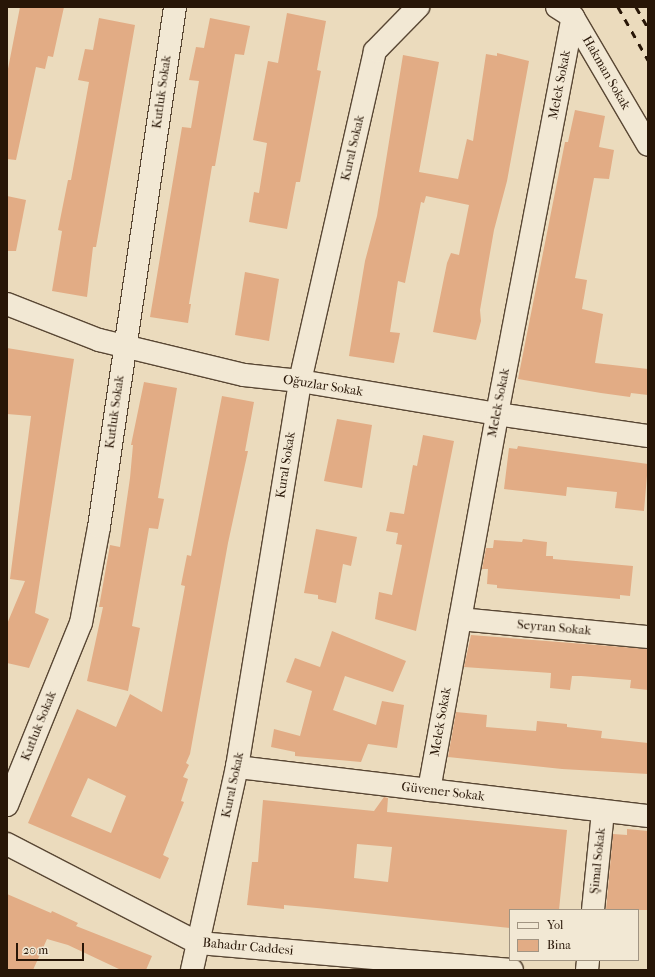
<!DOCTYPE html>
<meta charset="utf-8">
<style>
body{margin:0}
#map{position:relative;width:655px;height:977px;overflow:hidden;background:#ebdbbd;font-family:"IM FELL French Canon",serif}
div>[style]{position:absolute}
.building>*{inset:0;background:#e2ac85}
.roads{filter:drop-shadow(1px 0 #594734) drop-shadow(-1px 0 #594734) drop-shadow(0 1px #594734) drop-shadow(0 -1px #594734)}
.street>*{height:22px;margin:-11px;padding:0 11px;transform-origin:11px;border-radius:11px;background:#f2e8d4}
.rail>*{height:3px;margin-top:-1.5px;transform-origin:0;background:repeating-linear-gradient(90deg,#281607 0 7px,transparent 0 14px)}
span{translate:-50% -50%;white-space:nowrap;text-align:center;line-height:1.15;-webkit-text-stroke:4px #f2e8d4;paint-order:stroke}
.street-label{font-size:13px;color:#281607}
.frame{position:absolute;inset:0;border:8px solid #281607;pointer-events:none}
.legend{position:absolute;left:509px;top:909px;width:130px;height:52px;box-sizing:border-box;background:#f2e8d4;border:1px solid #a19482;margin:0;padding:5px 7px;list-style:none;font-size:12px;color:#281607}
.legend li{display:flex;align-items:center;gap:8px;height:20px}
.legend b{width:20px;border:1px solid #a19482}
.scale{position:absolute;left:16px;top:943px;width:68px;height:18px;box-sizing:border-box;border:2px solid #281607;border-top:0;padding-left:5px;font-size:12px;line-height:14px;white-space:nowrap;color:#281607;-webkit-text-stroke:3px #f2e8d4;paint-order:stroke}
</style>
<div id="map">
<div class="building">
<div style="clip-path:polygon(20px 7px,64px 7px,53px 57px,48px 56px,45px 69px,36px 67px,16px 160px,7px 159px,7px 74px)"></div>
<div style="clip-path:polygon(287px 13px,326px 21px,317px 70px,321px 71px,300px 182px,296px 182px,287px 229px,249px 222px,254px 192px,259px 193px,267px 143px,253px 140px,268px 61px,278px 63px)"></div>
<div style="clip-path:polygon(99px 18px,135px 25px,96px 247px,93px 247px,87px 297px,52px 291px,62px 231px,58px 230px,68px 180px,71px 180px,89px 82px,78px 80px,85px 49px,93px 50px)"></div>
<div style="clip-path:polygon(210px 18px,250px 26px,244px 55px,235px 54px,215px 166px,212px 166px,189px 304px,191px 304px,188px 323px,150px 317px,182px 127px,191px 128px,199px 81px,189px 80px,196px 47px,204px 48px)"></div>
<div style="clip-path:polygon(497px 53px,529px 61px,507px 181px,494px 230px,480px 310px,481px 321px,476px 340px,433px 332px,447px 263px,451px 253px,459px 255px,469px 205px,426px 196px,424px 203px,421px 202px,405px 283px,398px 281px,390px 332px,400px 333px,394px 363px,349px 356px,365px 261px,377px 216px,403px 55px,439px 62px,419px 172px,458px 179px,467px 139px,473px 141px,486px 54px,497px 56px)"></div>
<div style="clip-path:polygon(575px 110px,605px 116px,599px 147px,614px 150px,609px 179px,594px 178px,575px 278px,587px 280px,582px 309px,603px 314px,595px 363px,648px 369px,648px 395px,631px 393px,630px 397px,601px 393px,518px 379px,565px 142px,568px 142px)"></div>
<div style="clip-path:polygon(7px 196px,26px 200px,16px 251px,7px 251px)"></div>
<div style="clip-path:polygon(245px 272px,279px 279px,269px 341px,235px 335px)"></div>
<div style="clip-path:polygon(7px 348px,74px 359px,35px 613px,49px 619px,29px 668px,7px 663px,7px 624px,25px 581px,10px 579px,31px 416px,7px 414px)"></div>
<div style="clip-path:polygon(144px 382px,177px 388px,158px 498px,164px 499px,158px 529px,149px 528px,132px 626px,140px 628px,128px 691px,87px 681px,103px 607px,99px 607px,110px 545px,120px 547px,130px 478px,133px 445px,131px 445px)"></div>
<div style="clip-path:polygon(evenodd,222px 396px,254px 402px,245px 451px,248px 451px,228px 543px,190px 754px,186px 763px,189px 765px,183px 777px,188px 779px,181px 801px,184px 802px,163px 855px,169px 858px,160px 879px,28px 823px,77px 709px,116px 727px,130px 694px,162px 712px,185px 586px,181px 585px,187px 555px,191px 556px,222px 396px,88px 778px,126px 796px,111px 833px,71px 816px,88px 778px)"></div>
<div style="clip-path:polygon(337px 419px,372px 425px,362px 488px,324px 481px)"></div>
<div style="clip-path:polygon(423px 435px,454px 441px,416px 631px,375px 619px,379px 592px,392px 595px,402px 545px,396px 544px,398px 533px,386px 531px,390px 512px,404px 514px,413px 465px,417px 466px)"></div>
<div style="clip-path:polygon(518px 446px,648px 464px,644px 511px,615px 508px,617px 492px,567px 487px,566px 496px,504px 489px,509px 448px,517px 449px)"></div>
<div style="clip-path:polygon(316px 529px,357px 537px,351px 566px,343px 564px,336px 603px,318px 599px,318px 595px,304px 593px)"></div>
<div style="clip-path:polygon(523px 539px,547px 542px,546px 556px,553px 556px,553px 559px,633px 566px,630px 596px,620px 595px,620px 599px,497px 588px,497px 585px,487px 584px,488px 569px,482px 569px,486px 548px,493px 548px,494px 540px,522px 542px)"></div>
<div style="clip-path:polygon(332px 631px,406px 661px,393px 692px,345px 676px,333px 710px,376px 725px,382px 701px,404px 705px,397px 748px,368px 744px,361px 762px,295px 756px,295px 752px,271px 747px,274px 729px,300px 736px,312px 691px,286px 682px,295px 658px,320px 667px)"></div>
<div style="clip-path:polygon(471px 635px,648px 649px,648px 690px,630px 688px,631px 680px,581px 676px,572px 676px,570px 690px,550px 688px,551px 673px,464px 667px)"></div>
<div style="clip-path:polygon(456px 712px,487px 715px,486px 727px,536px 731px,537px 721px,567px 724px,567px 727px,602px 731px,601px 738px,648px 743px,648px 774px,562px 769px,448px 757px)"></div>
<div style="clip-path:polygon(evenodd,384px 797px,388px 798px,387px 812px,567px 830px,559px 910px,510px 910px,510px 928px,317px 908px,284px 905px,284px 909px,247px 905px,252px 862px,258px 862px,263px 800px,374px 811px,384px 797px,357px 844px,392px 847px,388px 882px,354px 878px,357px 844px)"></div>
<div style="clip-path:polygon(627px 829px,648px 831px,648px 910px,606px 910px,613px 834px,627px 835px)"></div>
<div style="clip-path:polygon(7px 894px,51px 913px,52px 911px,78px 923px,76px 926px,152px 956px,146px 970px,121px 970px,68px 945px,47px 939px,33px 970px,7px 970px)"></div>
</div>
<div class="roads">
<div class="street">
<div style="left:557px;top:7px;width:19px;rotate:32deg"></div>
<div style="left:573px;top:17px;width:148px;rotate:59.6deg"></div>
<div style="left:7px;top:304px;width:99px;rotate:21.4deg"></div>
<div style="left:99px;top:340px;width:149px;rotate:13.6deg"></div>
<div style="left:244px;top:375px;width:56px;rotate:6.1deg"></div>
<div style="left:300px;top:381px;width:200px;rotate:9.5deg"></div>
<div style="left:497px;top:414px;width:153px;rotate:8.3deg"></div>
<div style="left:460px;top:619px;width:189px;rotate:5.5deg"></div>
<div style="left:237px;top:767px;width:414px;rotate:6.8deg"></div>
<div style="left:429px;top:790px;width:382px;rotate:-79.7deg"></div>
<div style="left:497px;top:414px;width:404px;rotate:-79.2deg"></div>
<div style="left:7px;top:805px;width:196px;rotate:-67.9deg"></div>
<div style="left:81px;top:623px;width:98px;rotate:-79.4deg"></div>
<div style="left:99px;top:527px;width:526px;rotate:-81.68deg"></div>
<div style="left:7px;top:844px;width:215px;rotate:27.4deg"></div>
<div style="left:198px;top:943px;width:315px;rotate:4.9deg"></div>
<div style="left:593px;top:910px;width:99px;rotate:-84.2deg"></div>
<div style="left:192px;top:970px;width:208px;rotate:-77.5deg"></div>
<div style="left:237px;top:767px;width:391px;rotate:-80.7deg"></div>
<div style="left:300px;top:381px;width:338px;rotate:-77.2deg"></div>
<div style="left:375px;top:51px;width:62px;rotate:-45.7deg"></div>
<div style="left:587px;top:970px;width:10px;rotate:-84deg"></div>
</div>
</div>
<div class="rail">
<div style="left:618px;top:7px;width:61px;rotate:60.5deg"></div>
<div style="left:636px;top:7px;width:24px;rotate:60deg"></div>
</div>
<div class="street-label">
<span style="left:606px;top:73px;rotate:60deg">Hakman Sokak</span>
<span style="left:560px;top:85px;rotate:-79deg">Melek Sokak</span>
<span style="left:162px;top:92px;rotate:-82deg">Kutluk Sokak</span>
<span style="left:353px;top:148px;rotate:-77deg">Kural Sokak</span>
<span style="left:323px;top:386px;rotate:9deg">Oğuzlar Sokak</span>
<span style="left:499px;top:403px;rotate:-79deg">Melek Sokak</span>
<span style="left:115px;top:412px;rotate:-82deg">Kutluk Sokak</span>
<span style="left:286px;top:465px;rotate:-81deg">Kural Sokak</span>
<span style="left:554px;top:628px;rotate:5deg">Seyran Sokak</span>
<span style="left:441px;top:722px;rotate:-80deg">Melek Sokak</span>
<span style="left:39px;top:726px;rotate:-68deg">Kutluk Sokak</span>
<span style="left:233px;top:785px;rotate:-78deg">Kural Sokak</span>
<span style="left:443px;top:792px;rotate:7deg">Güvener Sokak</span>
<span style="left:598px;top:861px;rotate:-84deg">Şimal Sokak</span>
<span style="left:248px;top:947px;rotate:5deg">Bahadır Caddesi</span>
</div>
<div class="frame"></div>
<ul class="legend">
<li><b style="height:5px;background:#f2e8d4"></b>Yol</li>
<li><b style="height:11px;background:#e2ac85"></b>Bina</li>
</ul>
<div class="scale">20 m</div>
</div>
